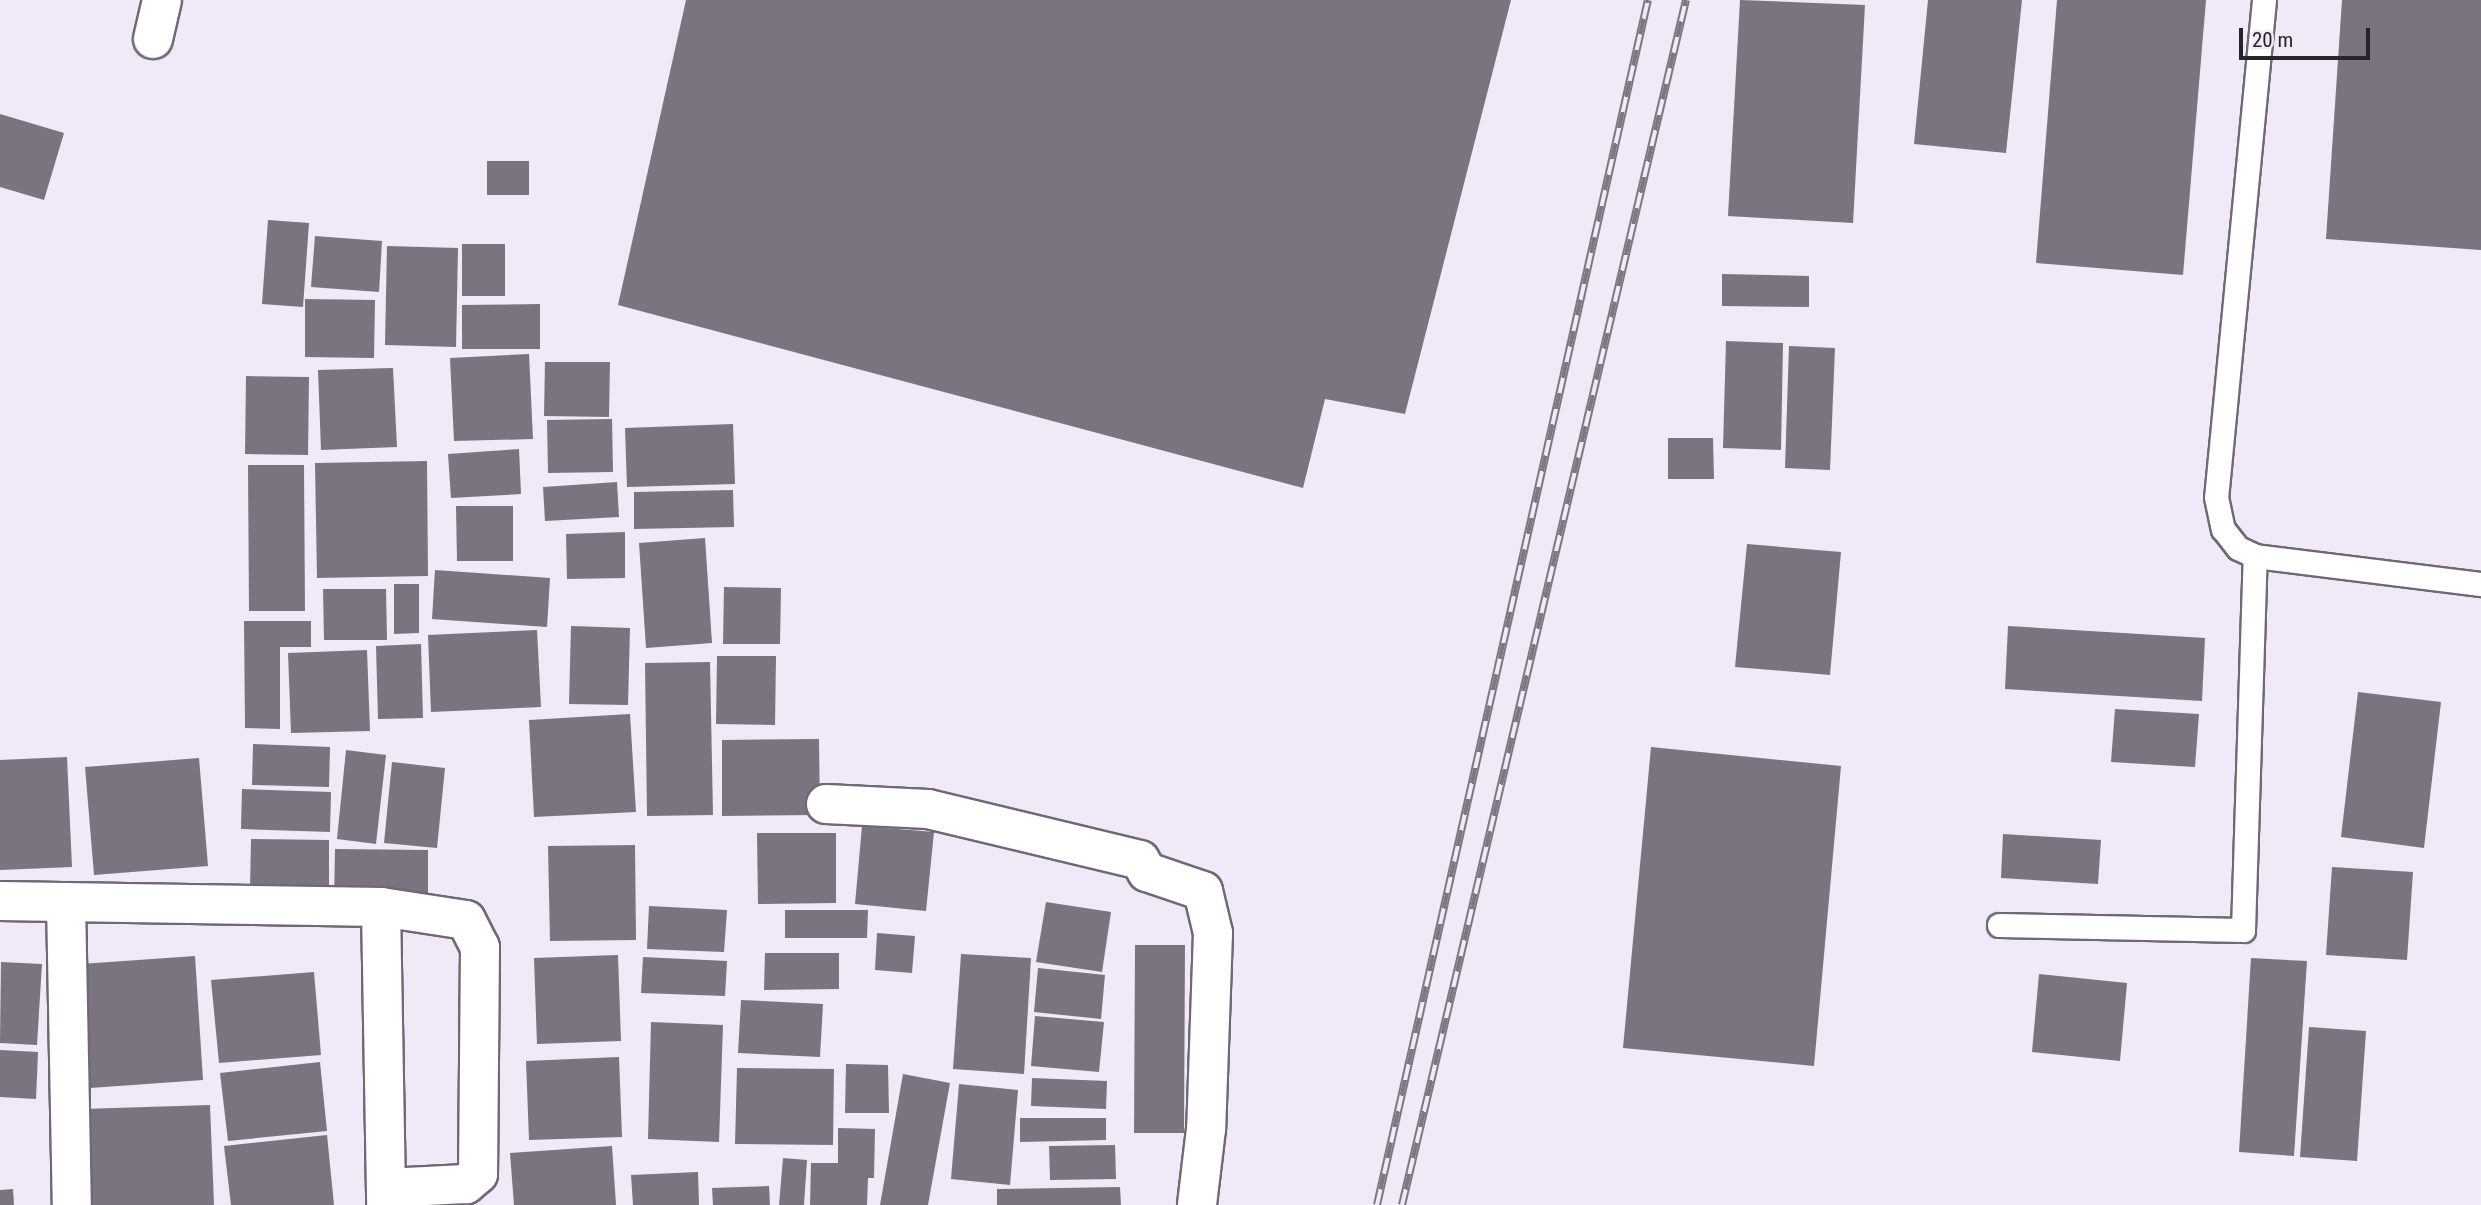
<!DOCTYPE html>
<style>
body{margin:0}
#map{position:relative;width:2481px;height:1205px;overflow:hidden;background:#f1e8f8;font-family:"Roboto Condensed",sans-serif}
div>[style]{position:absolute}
.building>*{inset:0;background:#7b7380}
.roads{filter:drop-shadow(2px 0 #706875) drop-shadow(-2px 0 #706875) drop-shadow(0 2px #706875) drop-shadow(0 -2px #706875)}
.lane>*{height:23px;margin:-11.5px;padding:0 11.5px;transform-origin:11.5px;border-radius:11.5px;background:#fff}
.street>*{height:38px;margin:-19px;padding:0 19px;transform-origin:19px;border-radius:19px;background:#fff}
.rail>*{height:8px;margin-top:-4px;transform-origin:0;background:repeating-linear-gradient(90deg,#f1e8f8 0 16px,#7d7781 0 32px);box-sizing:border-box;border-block:2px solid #7d7781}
span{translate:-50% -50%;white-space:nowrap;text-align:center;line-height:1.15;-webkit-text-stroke:5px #f1e8f8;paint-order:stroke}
.scale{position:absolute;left:2239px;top:28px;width:131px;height:32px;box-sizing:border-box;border:4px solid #28252a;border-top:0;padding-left:9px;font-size:21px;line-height:24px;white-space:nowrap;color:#28252a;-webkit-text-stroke:5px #f1e8f8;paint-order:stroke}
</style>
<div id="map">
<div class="building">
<div style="clip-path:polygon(686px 0,1511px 0,1405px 414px,1325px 399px,1303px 488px,618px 305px)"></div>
<div style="clip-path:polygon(1740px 0,1865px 5px,1853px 223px,1728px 216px)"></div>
<div style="clip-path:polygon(1928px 0,2022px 0,2006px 153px,1914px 144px)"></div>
<div style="clip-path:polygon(2057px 0,2206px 0,2183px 275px,2036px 263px)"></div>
<div style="clip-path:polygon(2342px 0,2481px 0,2481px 250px,2326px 239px)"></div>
<div style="clip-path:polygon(0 114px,64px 133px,44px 200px,0 187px)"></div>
<div style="clip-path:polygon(487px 161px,529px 161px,529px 195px,487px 195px)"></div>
<div style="clip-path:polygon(268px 220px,309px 223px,303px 307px,262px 304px)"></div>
<div style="clip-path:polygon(315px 236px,382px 241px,379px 292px,311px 287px)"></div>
<div style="clip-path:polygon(462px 244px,505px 244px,505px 296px,462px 296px)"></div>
<div style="clip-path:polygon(387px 246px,458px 248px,456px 347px,385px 345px)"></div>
<div style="clip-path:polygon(1722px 274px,1809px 276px,1809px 307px,1722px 306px)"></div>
<div style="clip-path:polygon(305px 299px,375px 300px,374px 358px,305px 357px)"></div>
<div style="clip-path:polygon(540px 304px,540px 349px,462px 349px,462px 305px)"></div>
<div style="clip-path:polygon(1726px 341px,1783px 343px,1781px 450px,1723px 448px)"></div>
<div style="clip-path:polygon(1789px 346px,1835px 348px,1830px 470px,1785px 468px)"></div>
<div style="clip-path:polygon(529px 354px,533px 439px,454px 441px,450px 358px)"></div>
<div style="clip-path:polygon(545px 362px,610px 362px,609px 417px,544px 416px)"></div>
<div style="clip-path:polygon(393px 368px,397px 447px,321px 450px,318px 370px)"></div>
<div style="clip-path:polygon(246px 376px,309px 377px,308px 455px,245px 454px)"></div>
<div style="clip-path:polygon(612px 419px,613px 472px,548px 473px,547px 420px)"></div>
<div style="clip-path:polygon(733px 424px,735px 484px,627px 487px,625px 428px)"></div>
<div style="clip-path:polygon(1668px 438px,1713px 438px,1714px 479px,1668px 479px)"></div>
<div style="clip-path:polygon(519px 449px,521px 494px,451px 498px,448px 454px)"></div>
<div style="clip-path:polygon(427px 461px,428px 576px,317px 578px,315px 463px)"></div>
<div style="clip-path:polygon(248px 465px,304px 465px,305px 611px,249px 611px)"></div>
<div style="clip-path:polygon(617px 482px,619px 517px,545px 521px,543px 487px)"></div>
<div style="clip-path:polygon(733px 490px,734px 527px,634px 529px,634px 492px)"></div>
<div style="clip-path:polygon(456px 506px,513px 506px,513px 561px,457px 561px)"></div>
<div style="clip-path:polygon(625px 532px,625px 578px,567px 579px,566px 534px)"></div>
<div style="clip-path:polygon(705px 538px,712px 643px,646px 648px,639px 543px)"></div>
<div style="clip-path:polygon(1747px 544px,1841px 552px,1830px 675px,1735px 667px)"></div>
<div style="clip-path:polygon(435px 570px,550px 578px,547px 627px,432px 619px)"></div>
<div style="clip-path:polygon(394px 584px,419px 584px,419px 633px,394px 634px)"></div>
<div style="clip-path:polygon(724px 587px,781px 588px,780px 644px,723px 644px)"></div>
<div style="clip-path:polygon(323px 589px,386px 589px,387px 640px,324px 640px)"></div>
<div style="clip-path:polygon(244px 621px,311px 621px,311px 647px,280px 647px,280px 729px,245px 728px)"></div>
<div style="clip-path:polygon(571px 626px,630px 628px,628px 705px,569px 704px)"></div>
<div style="clip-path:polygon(2008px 626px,2205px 638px,2202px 701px,2005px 689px)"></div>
<div style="clip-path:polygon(537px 630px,541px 707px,431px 712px,428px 635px)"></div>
<div style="clip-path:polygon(421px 644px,423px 718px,378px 719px,376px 646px)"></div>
<div style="clip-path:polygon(367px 650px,370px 731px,291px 733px,288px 653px)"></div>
<div style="clip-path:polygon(717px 656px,776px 656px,775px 725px,716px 724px)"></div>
<div style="clip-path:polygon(710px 662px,713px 815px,647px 816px,645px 663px)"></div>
<div style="clip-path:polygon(2358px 692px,2441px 702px,2424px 848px,2341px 837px)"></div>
<div style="clip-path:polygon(2115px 709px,2199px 714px,2195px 767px,2111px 762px)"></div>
<div style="clip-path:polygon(630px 714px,636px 812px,534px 817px,529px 720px)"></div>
<div style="clip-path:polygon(819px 739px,820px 815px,722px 816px,722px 740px)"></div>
<div style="clip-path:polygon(253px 744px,330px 747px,329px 787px,252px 785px)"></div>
<div style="clip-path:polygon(1651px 747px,1841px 766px,1814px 1066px,1623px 1048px)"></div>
<div style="clip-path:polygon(346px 750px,386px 755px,376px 844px,337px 839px)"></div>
<div style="clip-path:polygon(67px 757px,72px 867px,0 870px,0 760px)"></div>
<div style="clip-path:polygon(199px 758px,208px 866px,94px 875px,85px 767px)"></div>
<div style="clip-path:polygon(392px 762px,445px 768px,437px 848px,384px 843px)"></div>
<div style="clip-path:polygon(242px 789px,331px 792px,330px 832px,241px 829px)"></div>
<div style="clip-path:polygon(862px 826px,934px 832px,926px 911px,855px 904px)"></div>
<div style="clip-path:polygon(757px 833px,836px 833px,836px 903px,758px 904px)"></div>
<div style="clip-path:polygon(2003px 834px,2101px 840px,2098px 884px,2001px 878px)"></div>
<div style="clip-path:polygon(251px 839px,329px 840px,329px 892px,250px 891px)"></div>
<div style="clip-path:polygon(635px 845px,636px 940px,550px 941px,548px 846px)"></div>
<div style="clip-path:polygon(335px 849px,428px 850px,428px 903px,334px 902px)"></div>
<div style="clip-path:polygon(2332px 867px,2413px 872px,2407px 960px,2326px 955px)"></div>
<div style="clip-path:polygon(1046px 902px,1111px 912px,1102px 972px,1036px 962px)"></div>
<div style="clip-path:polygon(649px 906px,727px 910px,724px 952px,647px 949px)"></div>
<div style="clip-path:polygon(785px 910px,868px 910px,867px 938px,785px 938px)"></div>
<div style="clip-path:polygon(877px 933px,915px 936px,912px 973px,875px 970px)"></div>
<div style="clip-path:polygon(1135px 945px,1185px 945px,1184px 1133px,1134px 1133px)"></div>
<div style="clip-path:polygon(765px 953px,839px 953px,839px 989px,764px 990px)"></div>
<div style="clip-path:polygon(961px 954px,1031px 958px,1024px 1074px,953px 1069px)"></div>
<div style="clip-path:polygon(618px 955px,621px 1041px,537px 1044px,534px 958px)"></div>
<div style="clip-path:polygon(195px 956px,203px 1080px,90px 1088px,81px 964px)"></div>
<div style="clip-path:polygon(643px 957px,727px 961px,725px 996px,641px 993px)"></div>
<div style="clip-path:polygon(2251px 958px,2307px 961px,2294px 1156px,2239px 1152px)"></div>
<div style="clip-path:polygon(1px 962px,42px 964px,37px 1045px,0 1043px)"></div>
<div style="clip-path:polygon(1038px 968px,1105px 975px,1101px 1019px,1034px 1012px)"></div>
<div style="clip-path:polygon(314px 972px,321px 1055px,219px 1063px,211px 980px)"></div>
<div style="clip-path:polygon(2039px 974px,2127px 983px,2120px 1061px,2032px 1052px)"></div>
<div style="clip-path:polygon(741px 1000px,823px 1004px,820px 1057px,738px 1053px)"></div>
<div style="clip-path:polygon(1035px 1016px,1104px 1022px,1099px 1072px,1031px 1066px)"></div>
<div style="clip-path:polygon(651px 1022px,723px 1025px,719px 1142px,648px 1139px)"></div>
<div style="clip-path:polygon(2309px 1027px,2366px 1031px,2357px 1161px,2300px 1157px)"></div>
<div style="clip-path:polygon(0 1050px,38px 1052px,36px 1099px,0 1097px)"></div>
<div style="clip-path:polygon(619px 1057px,622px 1137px,529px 1140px,526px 1061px)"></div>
<div style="clip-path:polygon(320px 1062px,327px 1131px,228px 1141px,220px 1073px)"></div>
<div style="clip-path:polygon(846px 1064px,888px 1065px,889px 1113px,845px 1113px)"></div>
<div style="clip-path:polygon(737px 1068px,834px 1069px,833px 1145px,735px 1144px)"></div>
<div style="clip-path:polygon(903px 1074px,950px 1083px,928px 1205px,880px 1205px)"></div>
<div style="clip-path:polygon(1032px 1078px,1107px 1081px,1106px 1109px,1031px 1106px)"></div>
<div style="clip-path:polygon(959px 1084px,1018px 1090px,1010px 1185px,951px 1179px)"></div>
<div style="clip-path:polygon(210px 1105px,214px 1205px,86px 1205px,82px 1109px)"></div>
<div style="clip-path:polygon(1020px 1118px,1106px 1118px,1106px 1140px,1020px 1142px)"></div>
<div style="clip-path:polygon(838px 1128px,875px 1129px,874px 1178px,868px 1178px,867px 1205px,810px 1205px,811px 1163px,838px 1163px)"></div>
<div style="clip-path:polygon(327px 1135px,334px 1205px,231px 1205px,224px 1146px)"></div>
<div style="clip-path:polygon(1115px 1145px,1116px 1179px,1050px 1180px,1049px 1146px)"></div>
<div style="clip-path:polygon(612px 1146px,616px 1205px,514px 1205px,510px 1153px)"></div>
<div style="clip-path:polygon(783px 1158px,807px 1160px,804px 1205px,779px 1205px)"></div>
<div style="clip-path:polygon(698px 1172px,699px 1205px,633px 1205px,631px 1175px)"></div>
<div style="clip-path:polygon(769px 1186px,770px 1205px,713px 1205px,712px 1188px)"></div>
<div style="clip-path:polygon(1120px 1187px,1121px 1205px,997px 1205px,997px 1189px)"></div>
<div style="clip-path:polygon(13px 1189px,14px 1205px,0 1205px,0 1190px)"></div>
</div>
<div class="roads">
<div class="lane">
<div style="left:2264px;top:0;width:499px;rotate:95.5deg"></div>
<div style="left:2216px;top:497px;width:33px;rotate:78deg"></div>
<div style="left:2223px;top:529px;width:24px;rotate:52deg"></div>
<div style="left:2238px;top:548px;width:19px;rotate:25deg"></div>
<div style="left:2255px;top:556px;width:228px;rotate:7.1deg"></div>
<div style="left:1999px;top:925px;width:244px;rotate:1.2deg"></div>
<div style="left:2243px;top:930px;width:374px;rotate:-88.2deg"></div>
</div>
<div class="street">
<div style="left:153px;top:39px;width:40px;rotate:-77deg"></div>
<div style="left:826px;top:804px;width:102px;rotate:2.8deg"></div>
<div style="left:928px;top:809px;width:218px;rotate:13.5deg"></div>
<div style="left:1140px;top:860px;width:14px;rotate:60deg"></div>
<div style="left:1147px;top:872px;width:59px;rotate:18.7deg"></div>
<div style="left:1203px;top:891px;width:43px;rotate:76.6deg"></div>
<div style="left:1213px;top:933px;width:196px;rotate:92deg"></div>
<div style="left:1206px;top:1129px;width:77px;rotate:96.8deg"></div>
<div style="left:0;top:901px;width:381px;rotate:0.9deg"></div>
<div style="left:381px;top:907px;width:86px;rotate:8.7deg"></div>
<div style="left:466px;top:920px;width:30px;rotate:63deg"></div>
<div style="left:480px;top:947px;width:227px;rotate:90.5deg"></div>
<div style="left:478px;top:1174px;width:16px;rotate:140deg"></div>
<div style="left:466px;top:1184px;width:80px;rotate:177.1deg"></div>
<div style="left:66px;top:902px;width:303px;rotate:88.9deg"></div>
<div style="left:381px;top:907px;width:298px;rotate:89deg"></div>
</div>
</div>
<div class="rail">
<div style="left:1377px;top:1205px;width:1235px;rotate:-77.33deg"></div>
<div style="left:1402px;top:1205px;width:1238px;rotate:-76.74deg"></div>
</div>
<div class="scale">20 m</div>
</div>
